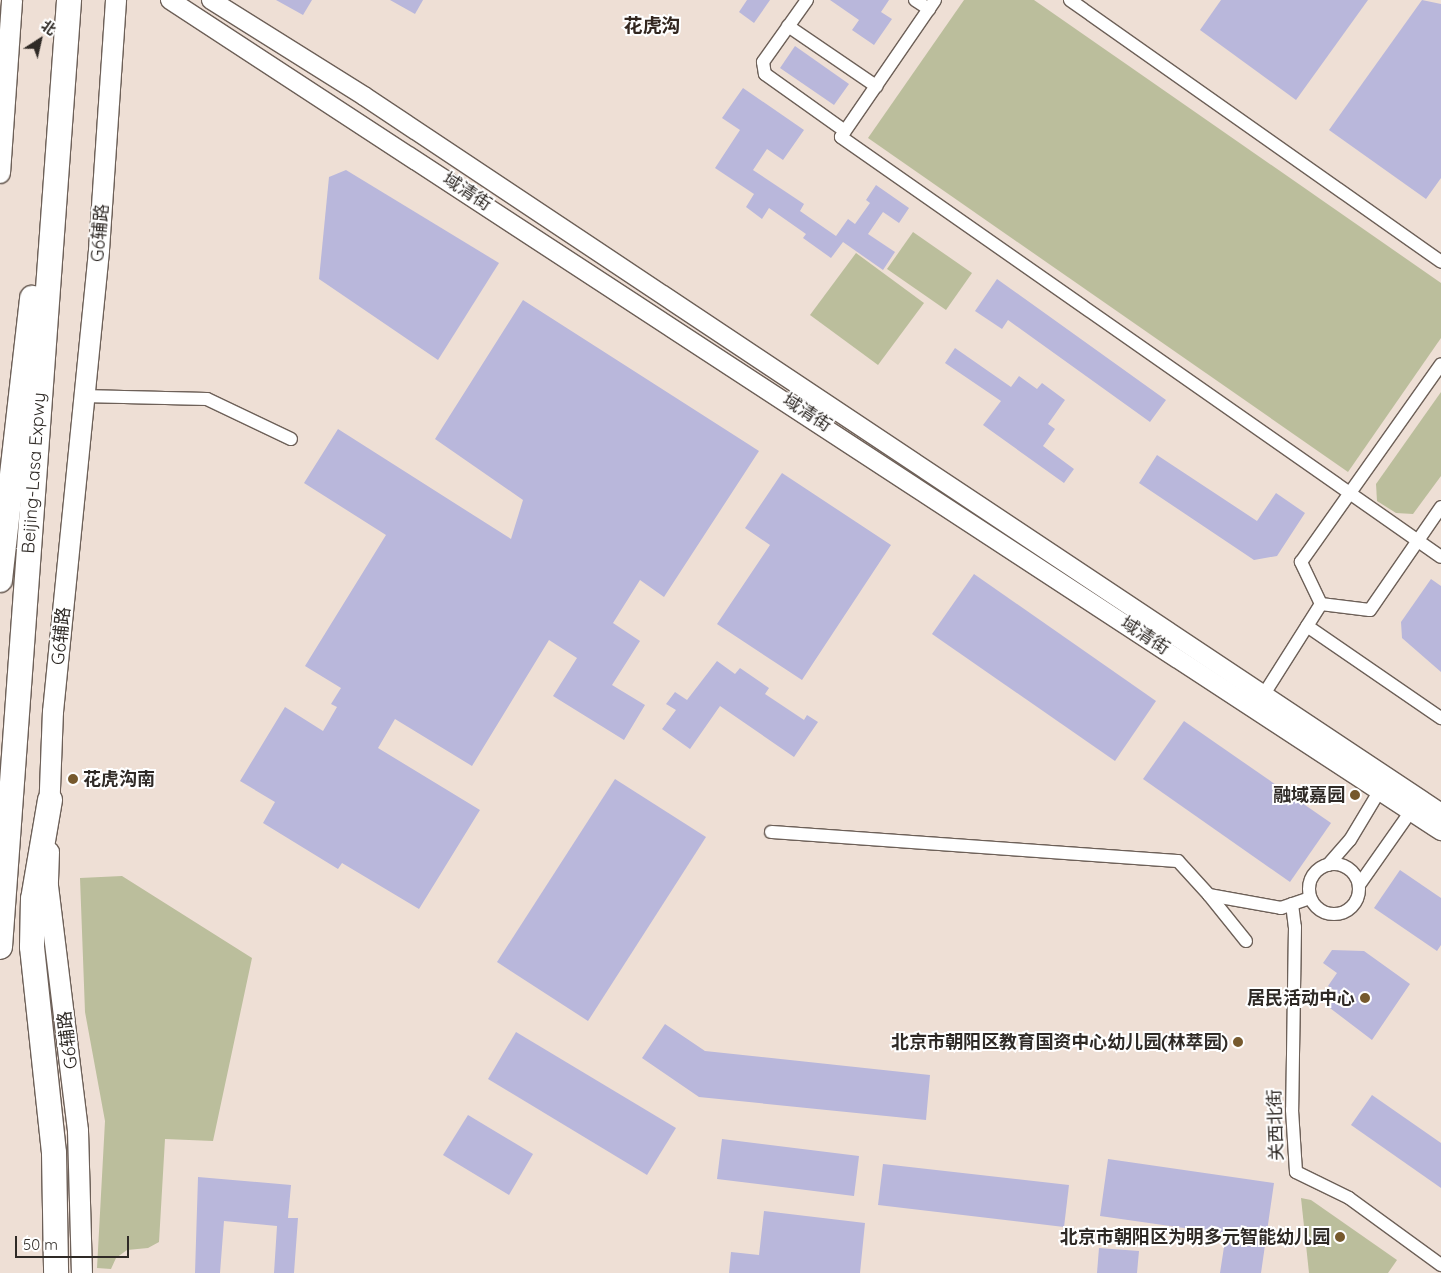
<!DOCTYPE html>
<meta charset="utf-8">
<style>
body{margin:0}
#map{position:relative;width:1441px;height:1273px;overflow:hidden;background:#eedfd5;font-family:Quicksand,"Noto Sans SC",sans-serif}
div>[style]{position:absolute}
.green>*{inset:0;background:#bbbe9c}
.building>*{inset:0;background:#b9b7db}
.roads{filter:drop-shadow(1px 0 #6d6058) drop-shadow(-1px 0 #6d6058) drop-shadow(0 1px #6d6058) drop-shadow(0 -1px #6d6058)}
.street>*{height:12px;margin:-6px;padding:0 6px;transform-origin:6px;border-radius:6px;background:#fff}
.street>.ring{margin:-6px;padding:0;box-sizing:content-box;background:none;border:12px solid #fff;border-radius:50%}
.secondary>*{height:18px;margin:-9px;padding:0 9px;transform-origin:9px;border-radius:9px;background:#fff}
.primary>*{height:20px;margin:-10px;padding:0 10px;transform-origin:10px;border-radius:10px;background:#fff}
.highway>*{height:24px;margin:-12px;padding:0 12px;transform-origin:12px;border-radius:12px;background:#fff}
.dots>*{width:14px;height:14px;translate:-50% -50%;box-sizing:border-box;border:2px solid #fff;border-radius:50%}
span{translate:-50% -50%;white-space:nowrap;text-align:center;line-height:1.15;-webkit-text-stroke:4px #fff;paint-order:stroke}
.street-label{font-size:18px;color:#2f2a26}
.poi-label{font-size:18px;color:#2f2a26;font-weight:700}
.left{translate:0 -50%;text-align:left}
.right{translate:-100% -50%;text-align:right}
.neighbourhood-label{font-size:19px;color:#32261f;font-weight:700}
.north{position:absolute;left:15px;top:15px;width:50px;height:50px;-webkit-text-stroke:4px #fff;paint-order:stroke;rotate:35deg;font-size:14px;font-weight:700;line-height:20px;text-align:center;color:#2f2a26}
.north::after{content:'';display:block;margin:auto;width:18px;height:22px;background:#2f2a26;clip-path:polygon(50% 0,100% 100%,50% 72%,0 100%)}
.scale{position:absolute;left:15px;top:1236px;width:114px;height:22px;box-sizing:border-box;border:2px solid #2f2a26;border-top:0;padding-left:6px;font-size:15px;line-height:18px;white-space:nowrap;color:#2f2a26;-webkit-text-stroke:4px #fff;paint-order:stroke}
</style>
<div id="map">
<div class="green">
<div style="clip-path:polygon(964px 0,1034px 0,1441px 283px,1441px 338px,1348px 472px,868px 138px)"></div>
<div style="clip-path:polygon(913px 232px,972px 273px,946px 310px,887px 269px)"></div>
<div style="clip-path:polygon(856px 253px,924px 303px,878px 365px,810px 315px)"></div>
<div style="clip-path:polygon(1441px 392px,1441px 476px,1413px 514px,1396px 513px,1377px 501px,1376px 484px)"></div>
<div style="clip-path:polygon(122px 876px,252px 958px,213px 1141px,165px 1139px,159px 1242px,148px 1248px,127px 1250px,116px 1258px,111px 1269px,97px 1268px,105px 1121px,85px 1012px,80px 878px)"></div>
<div style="clip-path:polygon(1301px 1198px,1311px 1200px,1397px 1260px,1388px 1273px,1309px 1273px)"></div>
</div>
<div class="building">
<div style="clip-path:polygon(276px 0,312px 0,303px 15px)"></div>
<div style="clip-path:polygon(390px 0,423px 0,415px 14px)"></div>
<div style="clip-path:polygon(747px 0,770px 0,754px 23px,739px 12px)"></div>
<div style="clip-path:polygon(830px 0,889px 0,881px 12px,892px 19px,874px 45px,852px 30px,859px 20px)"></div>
<div style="clip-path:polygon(1221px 0,1368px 0,1296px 100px,1200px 30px)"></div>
<div style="clip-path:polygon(1422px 0,1441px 4px,1441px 178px,1426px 199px,1329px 130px)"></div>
<div style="clip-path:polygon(795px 46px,849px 84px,834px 105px,780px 68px)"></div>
<div style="clip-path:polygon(743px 88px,804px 130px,783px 160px,767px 149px,753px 170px,804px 204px,800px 211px,836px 236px,848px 219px,855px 224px,870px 203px,866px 200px,876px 185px,909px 208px,899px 223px,883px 212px,868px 234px,895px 252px,883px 270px,843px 242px,831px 258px,803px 238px,806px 234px,769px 208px,762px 219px,746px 207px,754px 194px,715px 168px,740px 130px,722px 118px)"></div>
<div style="clip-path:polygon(346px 170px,499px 263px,438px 360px,319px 279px,329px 177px)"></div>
<div style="clip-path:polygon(997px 279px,1166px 400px,1150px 422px,1008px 320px,1002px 329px,975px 311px)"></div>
<div style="clip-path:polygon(523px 300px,759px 451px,664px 597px,640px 580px,613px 623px,640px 641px,612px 685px,645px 705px,624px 740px,553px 696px,577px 658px,549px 640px,472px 766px,395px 719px,378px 748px,480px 810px,419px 909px,342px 863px,338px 869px,263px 823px,275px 802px,240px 781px,285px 707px,323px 731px,337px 707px,331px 704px,341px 688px,305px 666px,386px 535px,304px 483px,338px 429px,511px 539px,523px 500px,435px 439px)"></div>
<div style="clip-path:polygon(955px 348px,1011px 387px,1019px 376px,1037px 389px,1042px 383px,1065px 400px,1048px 424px,1055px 429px,1043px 446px,1074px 469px,1064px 483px,983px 425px,1001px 401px,945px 363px)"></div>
<div style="clip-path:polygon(1157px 455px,1257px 521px,1276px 493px,1305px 513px,1277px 556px,1254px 560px,1139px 483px)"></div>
<div style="clip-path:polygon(782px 473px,891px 545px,802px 680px,717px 624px,770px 545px,745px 528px)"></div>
<div style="clip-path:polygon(974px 574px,1156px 701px,1115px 761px,932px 634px)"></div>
<div style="clip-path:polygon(1431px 579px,1441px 586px,1441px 672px,1402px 638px,1401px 622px)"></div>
<div style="clip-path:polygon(717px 661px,735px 674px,740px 668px,769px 688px,765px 694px,804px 720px,807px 715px,818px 722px,794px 757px,720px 706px,690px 749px,662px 729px,676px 710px,666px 704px,675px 692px,687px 700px)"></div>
<div style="clip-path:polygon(1184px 721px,1331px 823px,1290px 882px,1143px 779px)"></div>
<div style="clip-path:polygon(615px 779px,706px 837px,588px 1021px,497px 962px)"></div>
<div style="clip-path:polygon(1400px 870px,1441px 898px,1441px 945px,1437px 951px,1374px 908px)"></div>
<div style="clip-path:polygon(1332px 950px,1364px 951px,1410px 984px,1372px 1040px,1326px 1005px,1335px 991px,1328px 986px,1337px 973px,1323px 963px)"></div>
<div style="clip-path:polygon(665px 1024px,705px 1051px,930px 1075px,926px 1120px,699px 1097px,642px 1058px)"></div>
<div style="clip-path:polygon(516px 1032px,676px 1128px,647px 1175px,488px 1079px)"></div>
<div style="clip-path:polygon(1372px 1095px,1441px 1143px,1441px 1188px,1351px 1125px)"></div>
<div style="clip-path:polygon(468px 1115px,533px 1154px,509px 1195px,443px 1155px)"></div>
<div style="clip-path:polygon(722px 1139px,859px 1156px,854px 1196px,717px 1179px)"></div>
<div style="clip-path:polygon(1108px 1159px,1274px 1183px,1261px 1273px,1220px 1273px,1226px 1234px,1100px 1216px)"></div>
<div style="clip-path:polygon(883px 1164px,1069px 1185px,1064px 1227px,878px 1205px)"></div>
<div style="clip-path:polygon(198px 1177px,291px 1185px,288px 1218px,298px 1218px,294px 1273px,274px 1273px,277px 1226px,224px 1221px,220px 1273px,195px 1273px)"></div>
<div style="clip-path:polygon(764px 1211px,865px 1223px,860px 1273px,729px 1273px,731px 1252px,759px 1255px)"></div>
<div style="clip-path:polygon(1099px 1248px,1139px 1251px,1137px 1273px,1097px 1273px)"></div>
</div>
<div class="roads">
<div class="street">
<div style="left:807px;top:0;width:76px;rotate:125.4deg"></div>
<div style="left:763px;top:62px;width:12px;rotate:81deg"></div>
<div style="left:765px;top:74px;width:98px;rotate:35.5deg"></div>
<div style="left:915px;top:0;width:17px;rotate:33deg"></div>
<div style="left:935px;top:0;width:166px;rotate:124.5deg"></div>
<div style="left:841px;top:137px;width:732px;rotate:34.99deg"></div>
<div style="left:1070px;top:0;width:454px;rotate:35.2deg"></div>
<div style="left:788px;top:26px;width:107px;rotate:34.3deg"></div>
<div style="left:82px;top:396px;width:125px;rotate:1.4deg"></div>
<div style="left:207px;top:399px;width:93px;rotate:25.5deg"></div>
<div style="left:1321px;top:604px;width:47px;rotate:-115.5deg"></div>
<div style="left:1301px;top:562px;width:242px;rotate:-54.7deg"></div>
<div style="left:1321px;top:604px;width:49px;rotate:7deg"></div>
<div style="left:1370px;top:610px;width:125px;rotate:-55.4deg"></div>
<div style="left:1307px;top:626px;width:163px;rotate:34.5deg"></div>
<div style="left:1259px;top:702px;width:116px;rotate:-57.7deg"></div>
<div style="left:771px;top:832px;width:408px;rotate:4.1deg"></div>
<div style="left:1178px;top:861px;width:46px;rotate:47.6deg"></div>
<div style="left:1209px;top:895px;width:73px;rotate:10.2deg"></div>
<div style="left:1281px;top:908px;width:31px;rotate:-19deg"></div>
<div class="ring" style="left:1309px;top:864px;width:38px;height:38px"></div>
<div style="left:1328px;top:865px;width:33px;rotate:-49deg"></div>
<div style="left:1350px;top:840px;width:58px;rotate:-59deg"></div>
<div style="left:1359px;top:885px;width:90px;rotate:-54.9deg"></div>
<div style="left:1209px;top:895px;width:59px;rotate:51.2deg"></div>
<div style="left:1292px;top:904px;width:23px;rotate:83deg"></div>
<div style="left:1295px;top:927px;width:183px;rotate:90.9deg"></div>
<div style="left:1292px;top:1110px;width:62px;rotate:86.3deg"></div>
<div style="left:1296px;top:1172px;width:59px;rotate:26.1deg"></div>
<div style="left:1349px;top:1198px;width:114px;rotate:36.1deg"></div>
</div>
<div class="secondary">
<div style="left:170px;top:0;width:1519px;rotate:33.18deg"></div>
<div style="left:211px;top:0;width:181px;rotate:32.1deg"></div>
<div style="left:364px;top:96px;width:1294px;rotate:33.65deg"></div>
</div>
<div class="primary">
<div style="left:0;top:173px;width:173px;rotate:-86deg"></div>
<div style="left:49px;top:815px;width:103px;rotate:-87.8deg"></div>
<div style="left:53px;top:712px;width:464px;rotate:-84.3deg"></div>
<div style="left:99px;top:250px;width:251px;rotate:-86.1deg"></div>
<div style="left:49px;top:852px;width:34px;rotate:92deg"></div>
<div style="left:48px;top:886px;width:247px;rotate:83deg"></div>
<div style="left:78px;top:1131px;width:142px;rotate:88.4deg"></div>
</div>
<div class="highway">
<div style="left:0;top:580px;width:284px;rotate:-83.5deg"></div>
<div style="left:50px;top:800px;width:100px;rotate:99.7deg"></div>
<div style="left:33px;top:899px;width:48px;rotate:91.2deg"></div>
<div style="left:32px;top:947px;width:207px;rotate:83.9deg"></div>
<div style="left:54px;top:1153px;width:120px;rotate:89deg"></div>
<div style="left:0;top:947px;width:950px;rotate:-85.83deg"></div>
</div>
</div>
<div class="dots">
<div style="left:73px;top:779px;background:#76592d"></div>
<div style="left:1355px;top:795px;background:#76592d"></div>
<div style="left:1365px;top:998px;background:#76592d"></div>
<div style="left:1238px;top:1042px;background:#76592d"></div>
<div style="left:1340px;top:1237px;background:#76592d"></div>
</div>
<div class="street-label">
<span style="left:467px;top:192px;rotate:33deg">域清街</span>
<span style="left:100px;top:233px;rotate:-85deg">G6辅路</span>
<span style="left:807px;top:413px;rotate:33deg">域清街</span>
<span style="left:34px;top:473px;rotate:-86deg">Beijing-Lasa Expwy</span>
<span style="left:61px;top:636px;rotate:-84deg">G6辅路</span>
<span style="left:1145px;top:636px;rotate:33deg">域清街</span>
<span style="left:68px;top:1040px;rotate:-97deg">G6辅路</span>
<span style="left:1276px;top:1125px;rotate:-92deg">关西北街</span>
</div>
<div class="poi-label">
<span class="left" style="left:83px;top:779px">花虎沟南</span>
<span class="right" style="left:1345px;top:795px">融域嘉园</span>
<span class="right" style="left:1355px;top:998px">居民活动中心</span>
<span class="right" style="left:1228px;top:1042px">北京市朝阳区教育国资中心幼儿园(林萃园)</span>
<span class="right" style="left:1330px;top:1237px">北京市朝阳区为明多元智能幼儿园</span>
</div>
<div class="neighbourhood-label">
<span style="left:652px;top:26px">花虎沟</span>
</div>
<div class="north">北</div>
<div class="scale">50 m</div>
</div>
